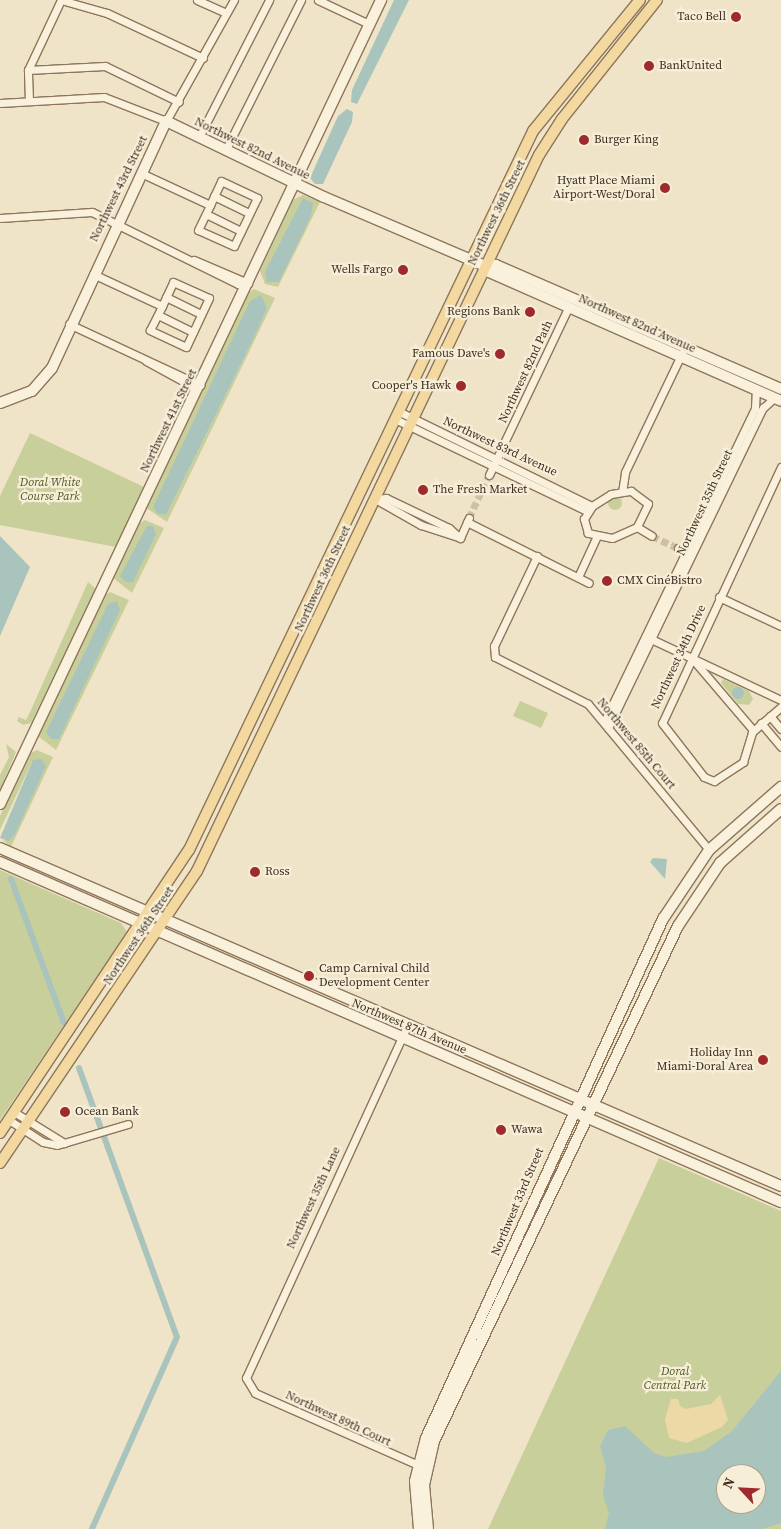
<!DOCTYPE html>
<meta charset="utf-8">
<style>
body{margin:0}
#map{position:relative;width:781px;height:1529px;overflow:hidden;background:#f0e4c8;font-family:"Source Serif 4",serif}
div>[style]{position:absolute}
.green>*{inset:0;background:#c9cf9b}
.round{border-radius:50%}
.sand>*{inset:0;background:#ecd9a5}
.water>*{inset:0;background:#a9c4bc}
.canal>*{height:6px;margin:-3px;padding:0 3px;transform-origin:3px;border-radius:3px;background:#a9c4bc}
.street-tunnel>*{height:7px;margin-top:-3.5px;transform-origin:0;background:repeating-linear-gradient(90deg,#ccc0a6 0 7px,transparent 0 10.5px)}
.roads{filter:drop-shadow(1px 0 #8d765c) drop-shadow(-1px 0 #8d765c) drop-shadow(0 1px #8d765c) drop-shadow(0 -1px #8d765c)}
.street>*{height:7px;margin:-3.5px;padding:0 3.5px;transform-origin:3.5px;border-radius:3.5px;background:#faf1dc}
.secondary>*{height:10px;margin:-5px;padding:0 5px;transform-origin:5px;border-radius:5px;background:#faf1dc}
.primary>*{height:10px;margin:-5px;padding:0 5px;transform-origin:5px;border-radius:5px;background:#f3d9a0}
.dots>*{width:14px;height:14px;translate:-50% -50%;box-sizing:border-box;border:2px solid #f7eed8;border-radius:50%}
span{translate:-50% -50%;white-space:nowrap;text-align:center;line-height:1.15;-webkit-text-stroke:4.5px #f7eed8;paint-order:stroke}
.poi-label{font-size:12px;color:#3d2e20}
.right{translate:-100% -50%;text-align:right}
.left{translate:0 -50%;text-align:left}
.street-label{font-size:12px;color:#3d2e20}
.park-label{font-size:12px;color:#4d5a26;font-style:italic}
.north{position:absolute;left:716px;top:1464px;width:50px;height:50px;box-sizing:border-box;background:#f7eed8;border:1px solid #ada18e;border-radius:50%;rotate:295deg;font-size:14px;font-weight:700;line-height:20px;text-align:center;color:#3d2e20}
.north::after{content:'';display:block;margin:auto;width:18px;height:22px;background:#9e2a2b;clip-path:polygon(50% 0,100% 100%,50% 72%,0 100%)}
</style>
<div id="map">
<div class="green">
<div style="clip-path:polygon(303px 195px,320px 202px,278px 287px,265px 284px,260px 271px,293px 200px)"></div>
<div style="clip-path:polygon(evenodd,254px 289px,275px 298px,167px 522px,145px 507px,245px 295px,254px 289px,261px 295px,251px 344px,166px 515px,158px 514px,261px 295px)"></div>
<div style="clip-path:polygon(30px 433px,144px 487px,116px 547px,0 525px,0 496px)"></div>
<div class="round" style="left:608px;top:496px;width:14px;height:14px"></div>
<div style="clip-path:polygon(145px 520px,164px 528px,132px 593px,112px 577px,135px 526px)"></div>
<div style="clip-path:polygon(88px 582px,96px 589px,31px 723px,23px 725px,17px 721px,19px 717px,26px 720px,30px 712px)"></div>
<div style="clip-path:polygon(110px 592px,129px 600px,56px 750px,38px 736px,102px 597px)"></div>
<div style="clip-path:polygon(723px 679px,749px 691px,753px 699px,749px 705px,738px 704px,721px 683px)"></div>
<div style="clip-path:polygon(520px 701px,548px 713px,541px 728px,513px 716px)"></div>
<div style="clip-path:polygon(6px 744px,16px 752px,0 790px,0 775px,9px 757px)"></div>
<div style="clip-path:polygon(37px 750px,53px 757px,11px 847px,0 838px,5px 841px,33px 760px,0 830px,0 816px,28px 754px)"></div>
<div style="clip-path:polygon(0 870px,121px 923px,127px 932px,0 1120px)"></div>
<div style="clip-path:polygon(evenodd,659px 1158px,781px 1211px,781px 1529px,488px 1529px,659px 1158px,726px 1474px,756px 1474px,756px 1504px,726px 1504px,726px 1474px)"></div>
</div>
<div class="sand">
<div style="clip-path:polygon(720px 1395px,728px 1420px,722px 1427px,687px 1443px,669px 1438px,665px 1419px,671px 1399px,678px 1399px,680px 1406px,686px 1409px,711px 1404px)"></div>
</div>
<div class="water">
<div style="clip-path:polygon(394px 0,409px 0,357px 104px,351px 102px,352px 90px)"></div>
<div style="clip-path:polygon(347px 109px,353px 112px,352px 122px,323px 184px,315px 184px,310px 178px,338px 116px)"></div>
<div style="clip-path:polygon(303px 198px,313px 203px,311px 216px,279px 282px,267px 282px,265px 272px)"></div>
<div style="clip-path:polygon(261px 295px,267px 308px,251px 344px,166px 515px,158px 514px,153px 507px,250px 301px)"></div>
<div style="clip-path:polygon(147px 526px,153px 526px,156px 534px,133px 582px,126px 582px,120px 576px)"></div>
<div style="clip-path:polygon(0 536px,30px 567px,0 636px)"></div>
<div style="clip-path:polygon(117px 601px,120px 610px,59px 739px,51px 739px,46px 732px,108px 604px)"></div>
<div class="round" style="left:732px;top:687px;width:12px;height:12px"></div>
<div style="clip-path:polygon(42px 759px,46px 766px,15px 834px,9px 841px,0 838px,33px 760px)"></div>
<div style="clip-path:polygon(653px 858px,667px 859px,665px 879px,650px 862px)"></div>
<div style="clip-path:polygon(evenodd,781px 1371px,781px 1523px,762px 1529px,605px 1529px,609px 1512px,603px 1496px,606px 1467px,600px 1446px,608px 1430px,625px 1426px,654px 1453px,666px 1457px,704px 1451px,732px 1431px,781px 1371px,726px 1474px,756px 1474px,756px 1504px,726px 1504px,726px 1474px)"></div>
</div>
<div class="canal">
<div style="left:11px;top:879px;width:153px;rotate:69.8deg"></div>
<div style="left:79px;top:1068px;width:286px;rotate:70deg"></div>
<div style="left:177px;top:1337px;width:210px;rotate:113.9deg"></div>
</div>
<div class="street-tunnel">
<div style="left:469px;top:518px;width:47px;rotate:-65.1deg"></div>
<div style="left:652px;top:536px;width:29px;rotate:25deg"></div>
</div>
<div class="roads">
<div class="street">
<div style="left:61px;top:0;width:48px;rotate:15.8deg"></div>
<div style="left:107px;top:13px;width:106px;rotate:25.1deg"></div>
<div style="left:197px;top:0;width:32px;rotate:24deg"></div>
<div style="left:318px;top:0;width:56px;rotate:25.2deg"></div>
<div style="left:28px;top:70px;width:77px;rotate:-3deg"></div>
<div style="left:105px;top:66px;width:82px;rotate:25.9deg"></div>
<div style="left:29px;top:101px;width:31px;rotate:-92deg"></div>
<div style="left:28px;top:70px;width:77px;rotate:-64.8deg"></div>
<div style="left:0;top:103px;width:104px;rotate:-3.3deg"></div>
<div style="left:104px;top:97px;width:66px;rotate:21.2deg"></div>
<div style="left:166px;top:121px;width:139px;rotate:-60.7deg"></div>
<div style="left:199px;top:137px;width:154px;rotate:-62.9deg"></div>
<div style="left:226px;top:149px;width:167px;rotate:-63.3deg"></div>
<div style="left:141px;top:173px;width:76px;rotate:24.9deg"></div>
<div style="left:210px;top:205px;width:26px;rotate:-65deg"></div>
<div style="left:221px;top:181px;width:40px;rotate:25deg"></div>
<div style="left:257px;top:198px;width:53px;rotate:115.6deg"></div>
<div style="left:234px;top:246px;width:39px;rotate:-156deg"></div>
<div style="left:198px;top:230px;width:28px;rotate:-64deg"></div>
<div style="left:214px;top:196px;width:39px;rotate:26deg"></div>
<div style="left:206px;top:214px;width:39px;rotate:26deg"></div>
<div style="left:0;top:218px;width:92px;rotate:-3.7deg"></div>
<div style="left:92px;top:212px;width:163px;rotate:26.3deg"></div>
<div style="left:238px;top:284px;width:10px;rotate:-6deg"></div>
<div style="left:194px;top:260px;width:59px;rotate:23.1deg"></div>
<div style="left:93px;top:274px;width:76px;rotate:24.9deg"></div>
<div style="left:162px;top:306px;width:26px;rotate:-65deg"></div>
<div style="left:173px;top:282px;width:39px;rotate:24deg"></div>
<div style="left:209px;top:298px;width:54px;rotate:115.1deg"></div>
<div style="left:186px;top:347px;width:40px;rotate:-155deg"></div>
<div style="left:150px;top:330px;width:27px;rotate:-63deg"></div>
<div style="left:166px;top:297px;width:39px;rotate:26deg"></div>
<div style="left:158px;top:315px;width:39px;rotate:26deg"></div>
<div style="left:69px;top:324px;width:145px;rotate:25deg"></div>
<div style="left:146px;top:361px;width:50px;rotate:28.6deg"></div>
<div style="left:190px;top:385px;width:10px"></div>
<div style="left:398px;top:411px;width:216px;rotate:26.1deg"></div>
<div style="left:395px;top:419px;width:213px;rotate:25.6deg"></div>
<div style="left:503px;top:445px;width:152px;rotate:-64.6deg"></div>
<div style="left:781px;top:467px;width:282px;rotate:114.9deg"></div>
<div style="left:662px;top:723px;width:68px;rotate:52.1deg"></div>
<div style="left:704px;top:777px;width:11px;rotate:22deg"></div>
<div style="left:714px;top:781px;width:35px;rotate:-33deg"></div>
<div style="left:743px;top:762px;width:31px;rotate:-73deg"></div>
<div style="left:752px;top:732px;width:38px;rotate:-41deg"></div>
<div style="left:489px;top:475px;width:23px;rotate:-65deg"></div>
<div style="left:631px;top:491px;width:21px;rotate:37deg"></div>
<div style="left:648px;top:504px;width:25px;rotate:116deg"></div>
<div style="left:637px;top:527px;width:27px;rotate:156deg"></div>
<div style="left:612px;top:538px;width:25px;rotate:-168deg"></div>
<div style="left:588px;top:533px;width:15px;rotate:-106deg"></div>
<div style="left:584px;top:519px;width:15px;rotate:-58deg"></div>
<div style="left:592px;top:506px;width:22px;rotate:-32deg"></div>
<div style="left:611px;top:494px;width:20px;rotate:-9deg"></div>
<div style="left:622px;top:492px;width:20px;rotate:-81deg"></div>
<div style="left:625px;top:472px;width:132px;rotate:-64.4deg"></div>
<div style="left:375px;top:499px;width:11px;rotate:-5deg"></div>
<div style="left:386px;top:498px;width:70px;rotate:25.5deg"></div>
<div style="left:449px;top:528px;width:15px;rotate:42deg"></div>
<div style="left:375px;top:499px;width:53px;rotate:29.5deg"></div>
<div style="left:421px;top:525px;width:38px;rotate:18deg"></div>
<div style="left:467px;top:522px;width:136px;rotate:26.6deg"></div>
<div style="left:637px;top:527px;width:17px;rotate:31deg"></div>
<div style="left:460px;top:538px;width:22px;rotate:-66deg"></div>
<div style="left:678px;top:548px;width:13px;rotate:27deg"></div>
<div style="left:537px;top:556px;width:100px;rotate:115.5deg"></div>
<div style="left:494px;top:646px;width:11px;rotate:85deg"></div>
<div style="left:495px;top:657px;width:104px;rotate:26.8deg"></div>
<div style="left:588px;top:704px;width:190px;rotate:50.3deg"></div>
<div style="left:578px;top:577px;width:43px;rotate:-65.2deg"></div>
<div style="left:719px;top:597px;width:68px;rotate:25.1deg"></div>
<div style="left:649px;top:638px;width:146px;rotate:25.2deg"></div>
<div style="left:695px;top:662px;width:89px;rotate:49.5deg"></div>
<div style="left:770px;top:716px;width:17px;rotate:50deg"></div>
<div style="left:604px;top:722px;width:348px;rotate:-64.3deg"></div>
<div style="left:755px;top:408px;width:18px;rotate:-87deg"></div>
<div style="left:761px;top:723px;width:31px;rotate:50deg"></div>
<div style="left:608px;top:728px;width:356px;rotate:-64.2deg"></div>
<div style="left:763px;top:408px;width:15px;rotate:-42deg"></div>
<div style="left:408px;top:1024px;width:389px;rotate:114.6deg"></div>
<div style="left:246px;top:1378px;width:17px;rotate:59deg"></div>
<div style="left:255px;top:1393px;width:184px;rotate:23.8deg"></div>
<div style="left:14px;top:1112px;width:59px;rotate:31.8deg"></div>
<div style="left:9px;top:1120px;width:40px;rotate:32.9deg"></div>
<div style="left:43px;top:1142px;width:14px;rotate:12deg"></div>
<div style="left:57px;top:1145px;width:74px;rotate:-16.5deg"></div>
</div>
<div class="secondary">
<div style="left:485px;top:266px;width:7px;rotate:56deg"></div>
<div style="left:489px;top:272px;width:319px;rotate:23.8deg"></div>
<div style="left:0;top:403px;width:34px;rotate:-21deg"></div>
<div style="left:32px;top:391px;width:30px;rotate:-49deg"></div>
<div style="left:52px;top:368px;width:272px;rotate:-65.2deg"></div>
<div style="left:166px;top:121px;width:175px;rotate:25.7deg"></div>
<div style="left:324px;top:197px;width:175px;rotate:23.2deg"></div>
<div style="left:485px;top:266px;width:11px;rotate:-5deg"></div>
<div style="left:496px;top:265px;width:311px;rotate:23.5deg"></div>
<div style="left:0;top:804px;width:890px;rotate:-64.64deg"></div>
<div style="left:0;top:848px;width:851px;rotate:23.4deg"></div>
<div style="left:0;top:862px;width:852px;rotate:23.53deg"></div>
<div style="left:419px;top:1529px;width:48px;rotate:-94.8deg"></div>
<div style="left:415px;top:1481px;width:44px;rotate:-75.7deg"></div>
<div style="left:426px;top:1438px;width:571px;rotate:-65.46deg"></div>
<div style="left:663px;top:919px;width:83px;rotate:-56.3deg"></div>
<div style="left:709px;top:850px;width:96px;rotate:-41.2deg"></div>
<div style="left:428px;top:1529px;width:44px;rotate:-95.2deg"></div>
<div style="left:424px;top:1485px;width:45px;rotate:-77.2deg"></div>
<div style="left:434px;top:1441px;width:570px;rotate:-64.65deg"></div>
<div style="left:678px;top:926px;width:76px;rotate:-56.3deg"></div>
<div style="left:720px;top:863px;width:81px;rotate:-41.5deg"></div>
</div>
<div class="primary">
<div style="left:0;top:1133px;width:340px;rotate:-56.3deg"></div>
<div style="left:189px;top:850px;width:797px;rotate:-64.43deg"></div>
<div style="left:533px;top:131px;width:169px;rotate:-50.8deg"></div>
<div style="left:0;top:1163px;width:352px;rotate:-56deg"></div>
<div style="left:197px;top:871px;width:793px;rotate:-64.47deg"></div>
<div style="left:539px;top:155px;width:43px;rotate:-57.4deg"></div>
<div style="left:562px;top:119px;width:152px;rotate:-51.4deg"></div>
</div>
</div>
<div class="dots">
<div style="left:736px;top:17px;background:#9e2a2b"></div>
<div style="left:649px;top:66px;background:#9e2a2b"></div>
<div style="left:584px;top:140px;background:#9e2a2b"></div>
<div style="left:665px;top:188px;background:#9e2a2b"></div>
<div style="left:403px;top:270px;background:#9e2a2b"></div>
<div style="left:530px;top:312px;background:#9e2a2b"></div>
<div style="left:500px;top:354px;background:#9e2a2b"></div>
<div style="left:461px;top:386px;background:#9e2a2b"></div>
<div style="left:423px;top:490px;background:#9e2a2b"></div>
<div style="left:607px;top:581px;background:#9e2a2b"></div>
<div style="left:255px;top:872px;background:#9e2a2b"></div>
<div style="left:309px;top:976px;background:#9e2a2b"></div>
<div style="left:763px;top:1060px;background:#9e2a2b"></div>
<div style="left:65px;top:1112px;background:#9e2a2b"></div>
<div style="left:501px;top:1130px;background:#9e2a2b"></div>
</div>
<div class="poi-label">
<span class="right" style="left:726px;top:17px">Taco Bell</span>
<span class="left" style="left:659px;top:66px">BankUnited</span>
<span class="left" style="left:594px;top:140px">Burger King</span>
<span class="right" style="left:655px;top:188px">Hyatt Place Miami<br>Airport-West/Doral</span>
<span class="right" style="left:393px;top:270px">Wells Fargo</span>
<span class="right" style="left:520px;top:312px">Regions Bank</span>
<span class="right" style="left:490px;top:354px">Famous Dave's</span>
<span class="right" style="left:451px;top:386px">Cooper's Hawk</span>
<span class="left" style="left:433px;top:490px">The Fresh Market</span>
<span class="left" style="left:617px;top:581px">CMX CinéBistro</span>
<span class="left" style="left:265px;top:872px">Ross</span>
<span class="left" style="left:319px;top:976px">Camp Carnival Child<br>Development Center</span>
<span class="right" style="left:753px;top:1060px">Holiday Inn<br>Miami-Doral Area</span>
<span class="left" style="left:75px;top:1112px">Ocean Bank</span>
<span class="left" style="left:511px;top:1130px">Wawa</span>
</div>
<div class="street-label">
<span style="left:252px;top:149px;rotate:26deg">Northwest 82nd Avenue</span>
<span style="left:119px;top:189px;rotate:-64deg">Northwest 43rd Street</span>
<span style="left:497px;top:213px;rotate:-64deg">Northwest 36th Street</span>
<span style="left:637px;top:324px;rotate:24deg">Northwest 82nd Avenue</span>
<span style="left:526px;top:372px;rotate:-65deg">Northwest 82nd Path</span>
<span style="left:169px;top:421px;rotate:-64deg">Northwest 41st Street</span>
<span style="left:500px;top:447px;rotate:25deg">Northwest 83rd Avenue</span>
<span style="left:705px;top:503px;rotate:-65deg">Northwest 35th Street</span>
<span style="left:323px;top:579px;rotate:-65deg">Northwest 36th Street</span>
<span style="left:679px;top:657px;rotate:-65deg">Northwest 34th Drive</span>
<span style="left:636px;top:744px;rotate:50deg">Northwest 85th Court</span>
<span style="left:139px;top:936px;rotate:-56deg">Northwest 36th Street</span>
<span style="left:409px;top:1027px;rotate:23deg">Northwest 87th Avenue</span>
<span style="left:314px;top:1198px;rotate:-65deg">Northwest 35th Lane</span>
<span style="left:518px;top:1202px;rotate:-67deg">Northwest 33rd Street</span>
<span style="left:338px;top:1419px;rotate:25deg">Northwest 89th Court</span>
</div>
<div class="park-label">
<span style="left:50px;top:490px">Doral White<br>Course Park</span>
<span style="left:675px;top:1379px">Doral<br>Central Park</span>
</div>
<div class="north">N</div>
</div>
